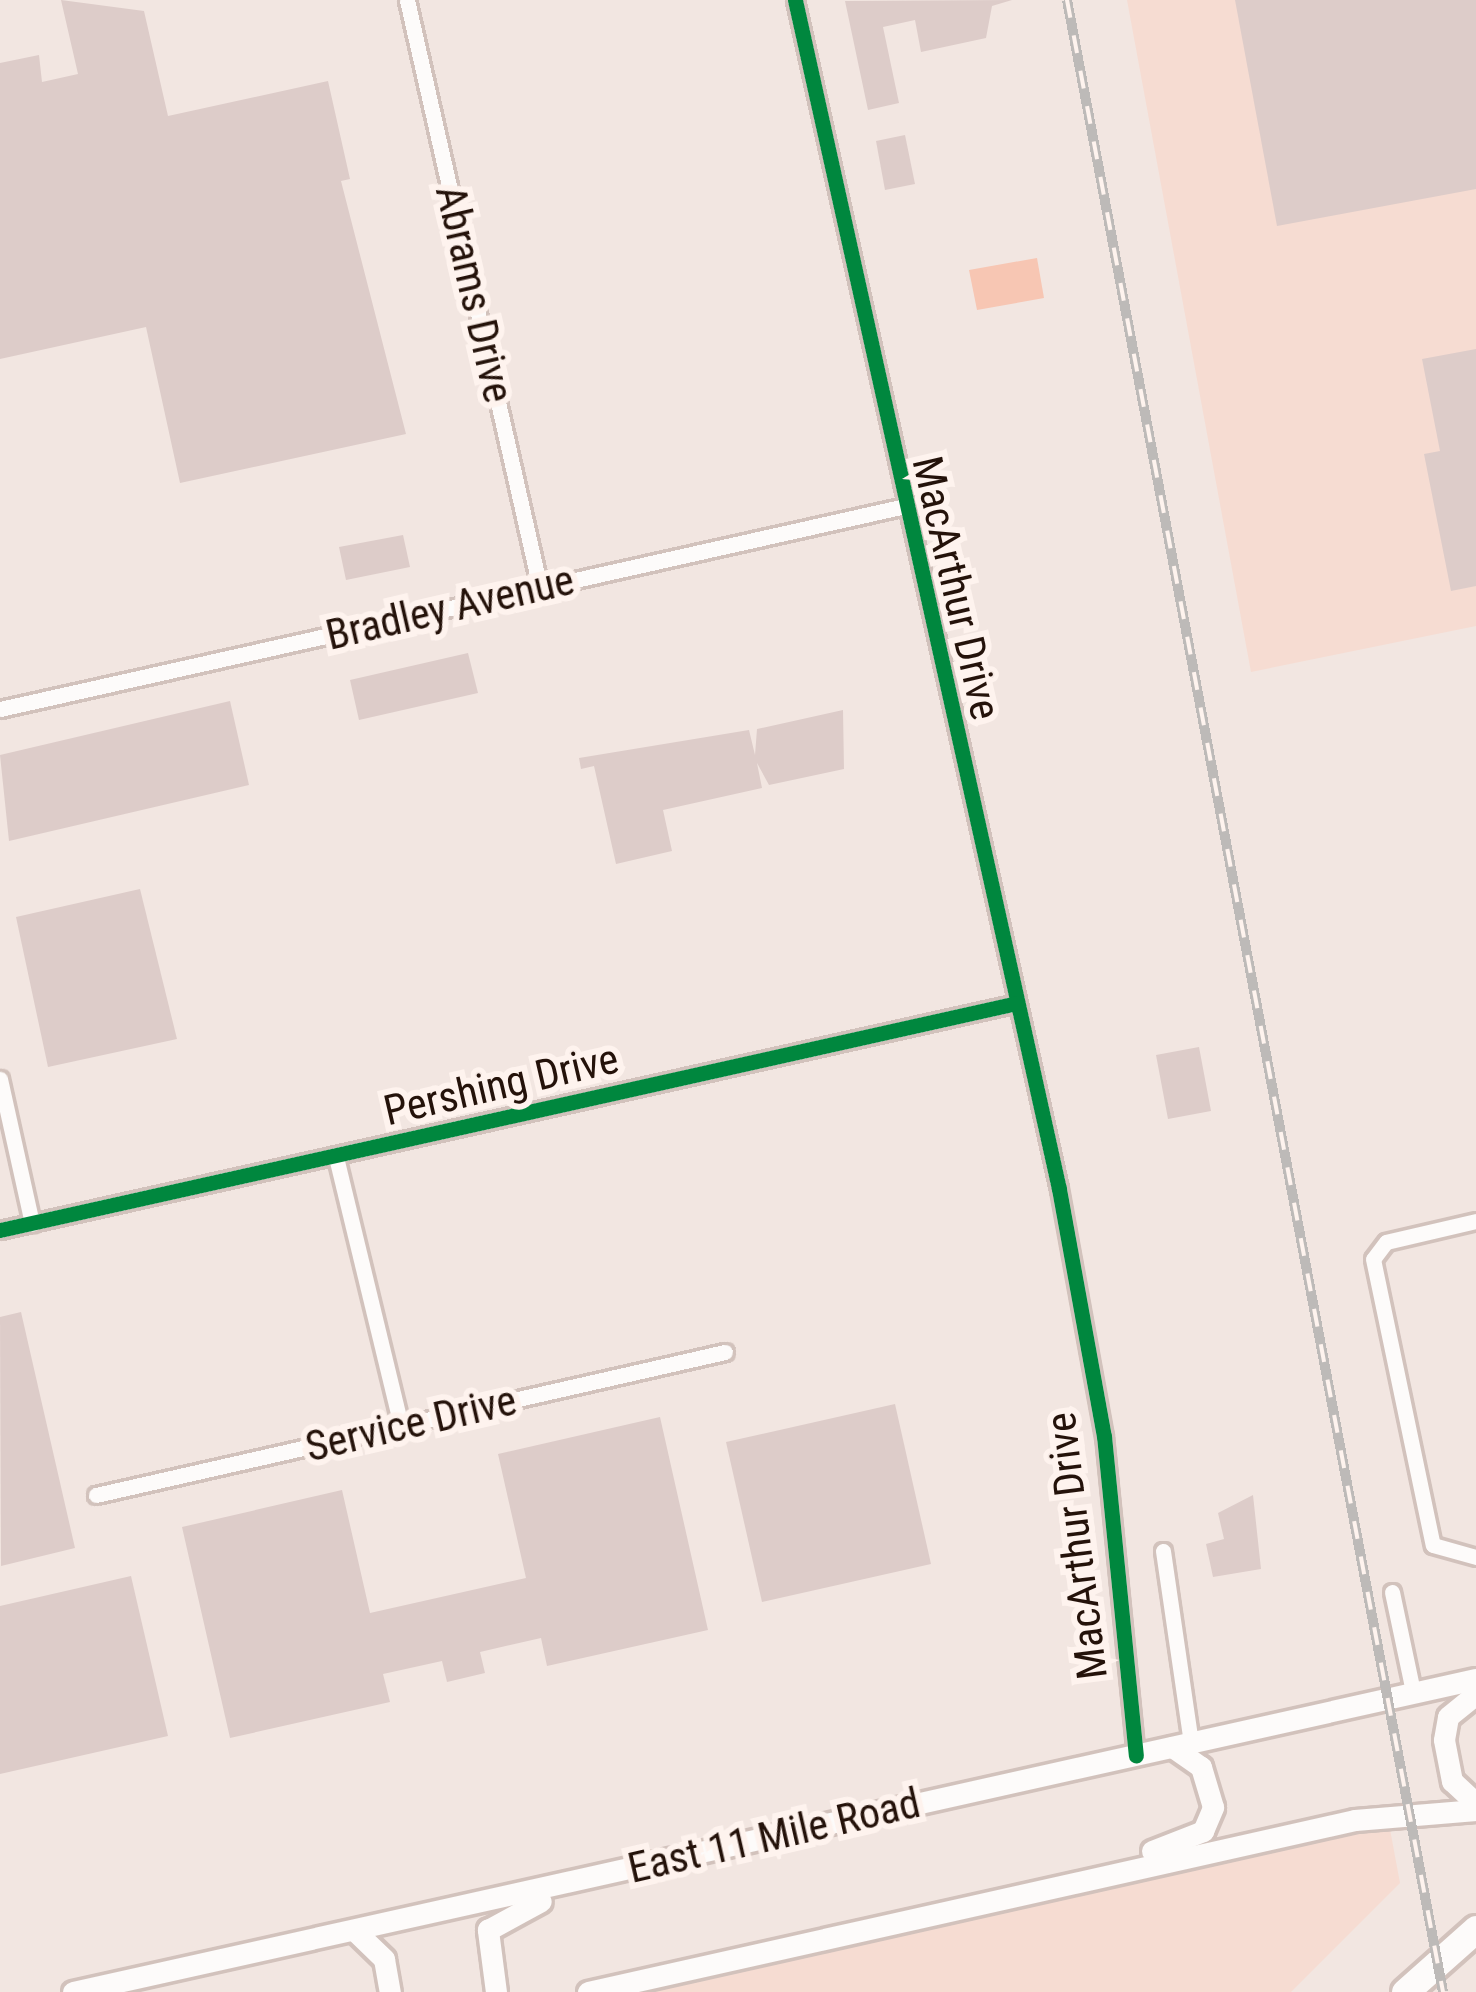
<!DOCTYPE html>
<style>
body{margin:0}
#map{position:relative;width:1476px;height:1992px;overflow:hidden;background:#f2e6e1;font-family:"Roboto Condensed",sans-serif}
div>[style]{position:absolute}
.built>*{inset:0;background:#f6dcd2}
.green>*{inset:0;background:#f7c6b3}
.building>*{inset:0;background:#ddccc9}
.roads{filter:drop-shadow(3px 0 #d2c2bc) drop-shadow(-3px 0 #d2c2bc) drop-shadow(0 3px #d2c2bc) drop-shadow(0 -3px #d2c2bc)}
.street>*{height:15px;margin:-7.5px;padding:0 7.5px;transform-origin:7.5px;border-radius:7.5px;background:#fdfbfa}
.secondary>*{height:21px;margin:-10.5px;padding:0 10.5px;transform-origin:10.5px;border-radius:10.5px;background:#fdfbfa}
.highway>*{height:27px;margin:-13.5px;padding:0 13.5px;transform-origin:13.5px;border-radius:13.5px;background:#fdfbfa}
.rail>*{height:10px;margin-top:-5px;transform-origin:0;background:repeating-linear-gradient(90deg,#fef3ee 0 18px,#bdbab8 0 36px);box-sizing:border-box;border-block:3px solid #bdbab8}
.cycleway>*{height:15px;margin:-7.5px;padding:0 7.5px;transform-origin:7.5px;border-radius:7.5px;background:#00873e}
span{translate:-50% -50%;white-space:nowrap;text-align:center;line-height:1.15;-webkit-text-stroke:12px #fef3ee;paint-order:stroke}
.street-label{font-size:42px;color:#24120a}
</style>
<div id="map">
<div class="built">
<div style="clip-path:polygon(1127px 0,1476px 0,1476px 626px,1251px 672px)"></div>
<div style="clip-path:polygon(1389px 1824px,1400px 1883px,1291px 1992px,624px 1992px)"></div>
</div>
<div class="green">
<div style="clip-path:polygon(1037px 258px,1044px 298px,977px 310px,969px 270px)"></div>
</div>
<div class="building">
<div style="clip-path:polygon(61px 0,144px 11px,168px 116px,328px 81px,350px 179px,341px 181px,406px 434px,180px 483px,146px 327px,0 359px,0 63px,39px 55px,42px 82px,78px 74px)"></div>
<div style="clip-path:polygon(1012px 0,992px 6px,986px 38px,921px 52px,915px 20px,883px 27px,899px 103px,868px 110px,845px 1px)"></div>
<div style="clip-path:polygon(1235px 0,1476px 0,1476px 189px,1277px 226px)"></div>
<div style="clip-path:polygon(905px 135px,915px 184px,885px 190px,876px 141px)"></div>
<div style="clip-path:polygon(1476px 349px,1476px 586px,1451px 591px,1424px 454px,1440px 451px,1422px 359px)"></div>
<div style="clip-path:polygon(403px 535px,410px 567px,346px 580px,339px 547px)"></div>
<div style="clip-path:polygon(468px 653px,478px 693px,359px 720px,350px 680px)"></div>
<div style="clip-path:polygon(230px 701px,249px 785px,9px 841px,0 755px)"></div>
<div style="clip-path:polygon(843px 710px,844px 769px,769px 785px,757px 763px,762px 788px,663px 810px,672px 851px,616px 864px,594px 766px,581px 769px,579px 758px,749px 730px,755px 755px,757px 729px)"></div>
<div style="clip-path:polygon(140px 889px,177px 1039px,48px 1067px,16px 917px)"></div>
<div style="clip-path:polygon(1199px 1047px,1211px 1111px,1168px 1119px,1156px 1055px)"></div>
<div style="clip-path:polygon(21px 1312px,75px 1548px,1px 1566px,0 1317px)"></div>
<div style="clip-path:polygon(895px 1404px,931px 1564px,762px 1602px,726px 1442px)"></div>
<div style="clip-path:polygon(660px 1417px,708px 1630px,547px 1666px,541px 1638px,480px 1652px,485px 1673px,447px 1682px,442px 1661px,383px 1674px,390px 1702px,230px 1738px,182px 1527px,342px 1490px,370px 1613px,526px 1578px,498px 1454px)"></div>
<div style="clip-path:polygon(1253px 1495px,1261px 1569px,1213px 1577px,1206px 1544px,1224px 1539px,1218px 1513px)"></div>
<div style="clip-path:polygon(131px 1576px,168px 1736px,0 1774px,0 1606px)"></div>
</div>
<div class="roads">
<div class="street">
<div style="left:407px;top:0;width:603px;rotate:77.25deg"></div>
<div style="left:795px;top:0;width:1218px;rotate:77.48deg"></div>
<div style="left:1059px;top:1189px;width:251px;rotate:79.7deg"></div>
<div style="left:1104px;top:1436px;width:321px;rotate:84.3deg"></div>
<div style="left:0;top:709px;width:923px;rotate:-12.64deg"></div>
<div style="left:0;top:1079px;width:148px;rotate:77.5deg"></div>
<div style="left:336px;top:1157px;width:277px;rotate:76.4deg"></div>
<div style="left:1476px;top:1221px;width:92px;rotate:166.9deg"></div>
<div style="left:1386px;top:1242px;width:21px;rotate:127deg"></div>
<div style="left:1373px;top:1259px;width:292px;rotate:78.2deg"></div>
<div style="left:1433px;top:1545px;width:45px;rotate:15.6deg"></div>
<div style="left:0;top:1230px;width:1042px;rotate:-12.58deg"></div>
<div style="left:96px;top:1495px;width:645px;rotate:-12.81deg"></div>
<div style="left:1163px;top:1551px;width:193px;rotate:81.7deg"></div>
<div style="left:1392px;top:1592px;width:102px;rotate:78.1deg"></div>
</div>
<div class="secondary">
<div style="left:1476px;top:1694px;width:36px;rotate:141deg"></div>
<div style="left:1448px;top:1717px;width:23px;rotate:100deg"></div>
<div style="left:1444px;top:1740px;width:42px;rotate:79deg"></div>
<div style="left:1452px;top:1781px;width:33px;rotate:43deg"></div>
<div style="left:1152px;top:1851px;width:55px;rotate:-21.4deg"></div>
<div style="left:1203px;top:1831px;width:26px;rotate:-67deg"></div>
<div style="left:1213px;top:1807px;width:42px;rotate:-106.7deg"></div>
<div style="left:1201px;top:1767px;width:35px;rotate:-145deg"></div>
<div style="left:354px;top:1930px;width:42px;rotate:44deg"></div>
<div style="left:384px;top:1959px;width:34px;rotate:80deg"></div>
<div style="left:73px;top:1992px;width:1437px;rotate:-12.58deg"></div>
<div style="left:496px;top:1992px;width:63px;rotate:-97.4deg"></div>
<div style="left:488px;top:1930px;width:60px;rotate:-28.7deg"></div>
<div style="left:588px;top:1992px;width:786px;rotate:-12.64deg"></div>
<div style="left:1355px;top:1820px;width:121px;rotate:-4.7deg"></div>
</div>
<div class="highway">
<div style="left:1405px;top:1992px;width:95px;rotate:-41.6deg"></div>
</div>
</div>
<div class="rail">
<div style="left:1067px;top:0;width:2027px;rotate:79.31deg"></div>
</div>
<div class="cycleway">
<div style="left:795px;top:0;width:1218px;rotate:77.48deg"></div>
<div style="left:1059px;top:1189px;width:251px;rotate:79.7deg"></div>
<div style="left:1104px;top:1436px;width:321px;rotate:84.3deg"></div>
<div style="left:0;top:1230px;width:1042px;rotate:-12.58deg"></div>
</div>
<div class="street-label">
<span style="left:474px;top:294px;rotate:77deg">Abrams Drive</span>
<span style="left:956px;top:588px;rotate:77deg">MacArthur Drive</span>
<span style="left:450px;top:608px;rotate:-13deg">Bradley Avenue</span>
<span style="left:501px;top:1085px;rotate:-13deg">Pershing Drive</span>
<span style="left:411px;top:1424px;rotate:-13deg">Service Drive</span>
<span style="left:1077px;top:1546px;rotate:-97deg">MacArthur Drive</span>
<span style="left:774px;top:1836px;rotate:-13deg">East 11 Mile Road</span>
</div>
</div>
